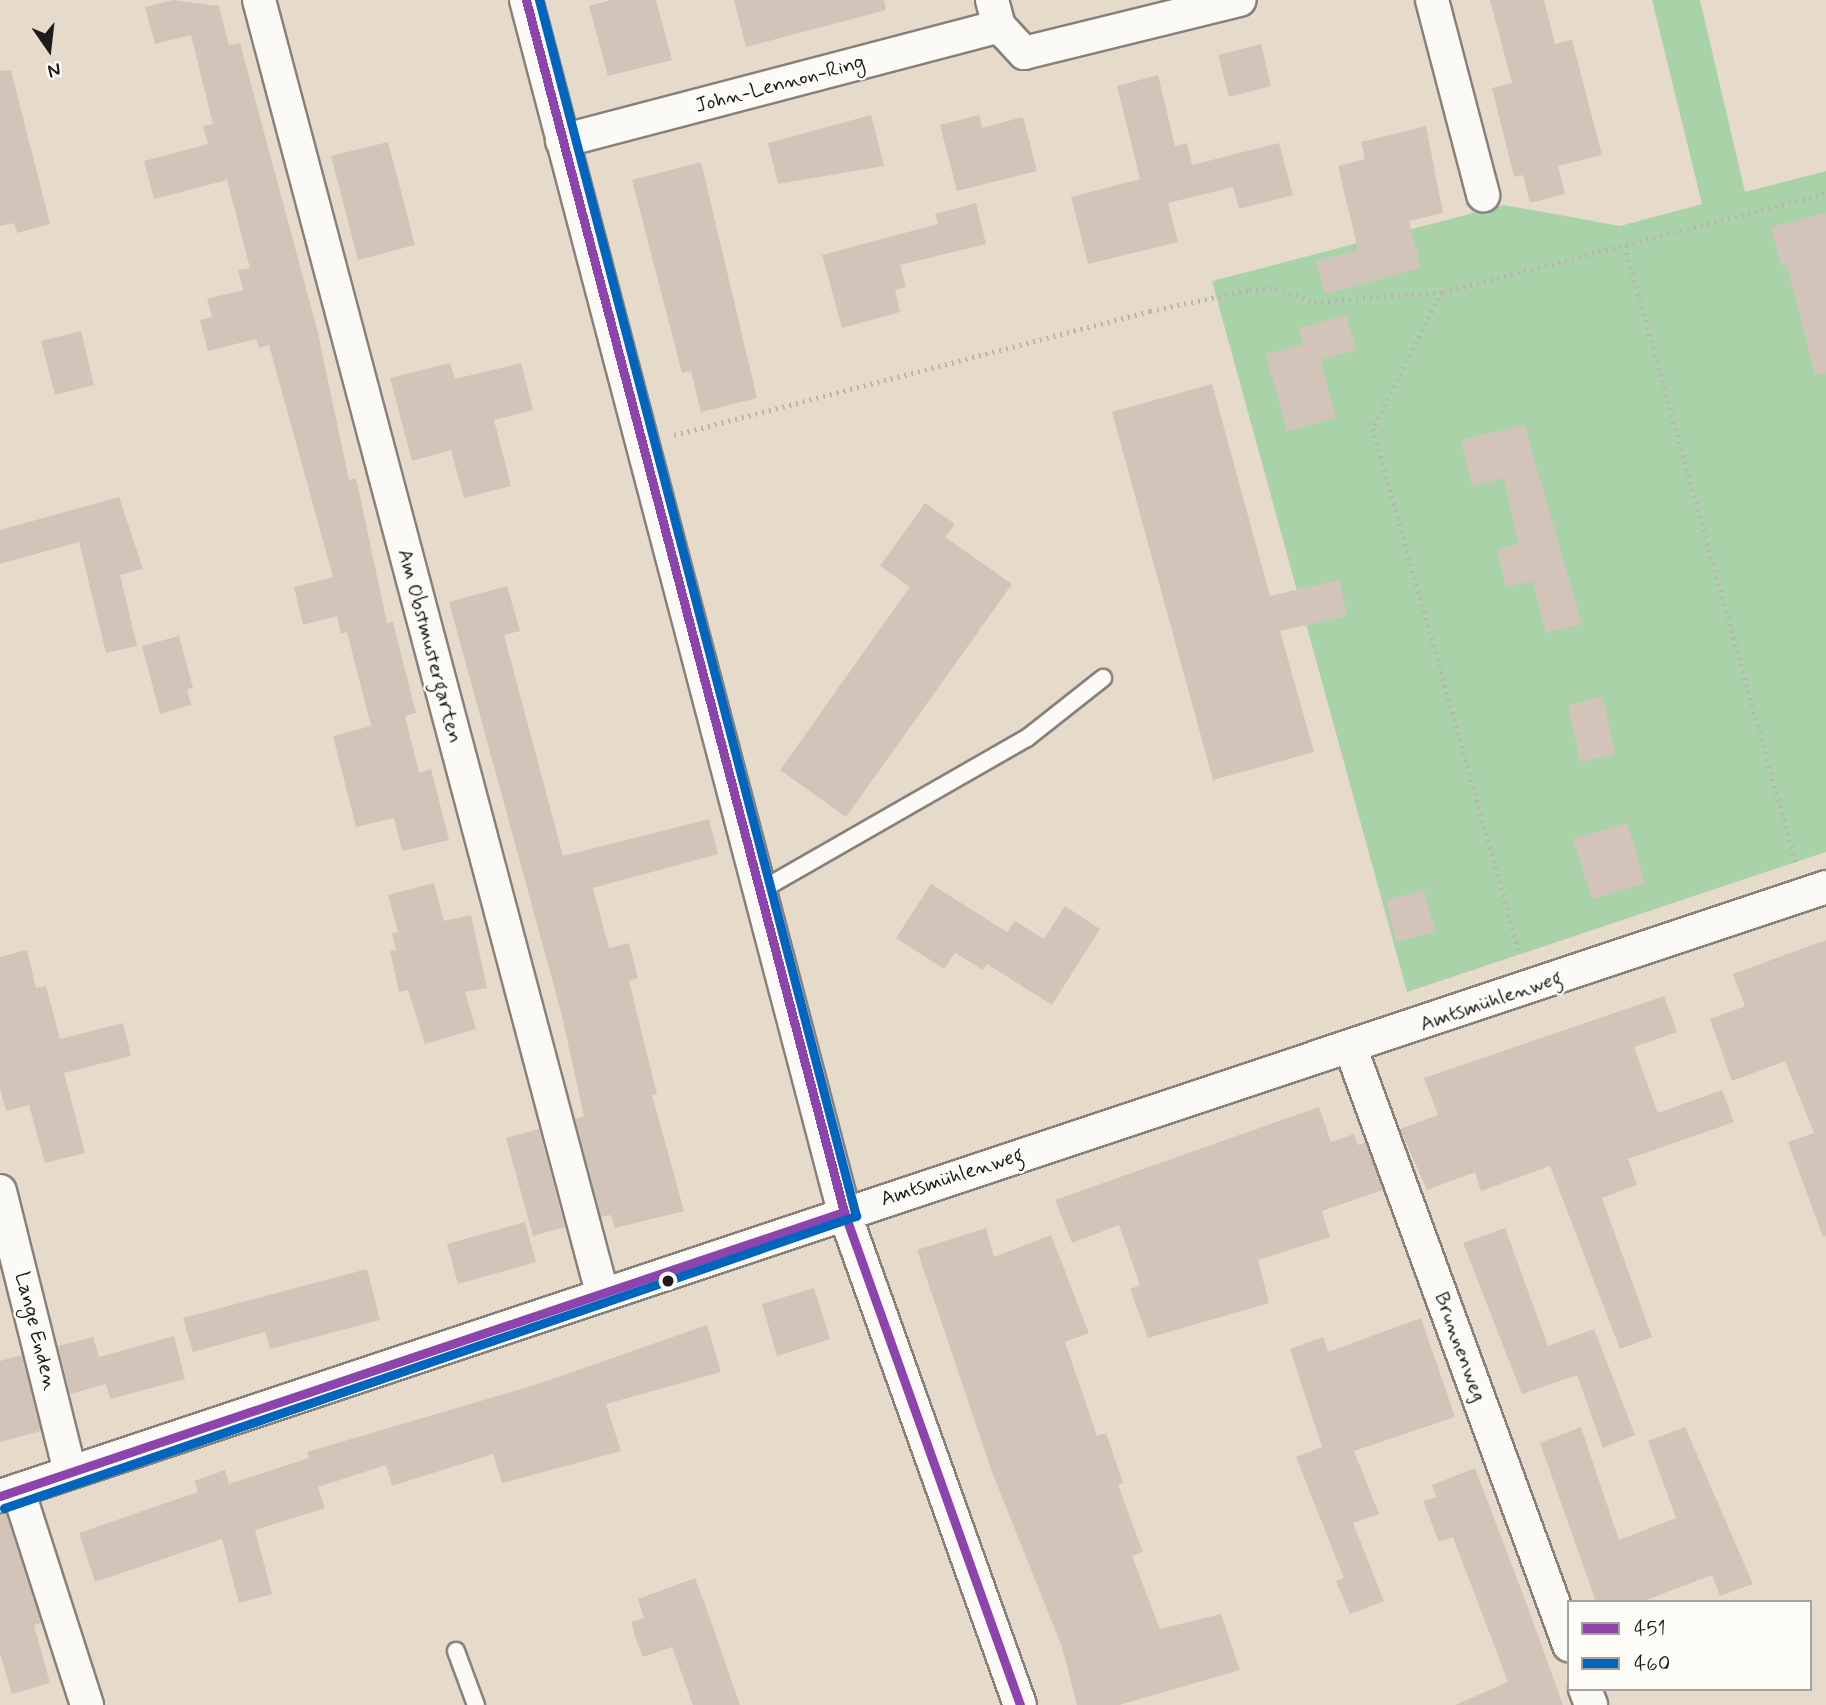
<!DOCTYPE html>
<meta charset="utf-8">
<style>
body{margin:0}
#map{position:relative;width:1826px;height:1705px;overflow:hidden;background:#e6dbcb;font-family:Mynerve,sans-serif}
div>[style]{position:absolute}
.green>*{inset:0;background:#aad2a8}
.building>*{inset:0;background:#d2c4b9}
.path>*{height:4.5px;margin-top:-2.25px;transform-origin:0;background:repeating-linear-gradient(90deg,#b8b6b3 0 2px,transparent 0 7px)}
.roads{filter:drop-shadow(2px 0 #87817a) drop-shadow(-2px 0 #87817a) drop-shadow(0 2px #87817a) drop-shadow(0 -2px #87817a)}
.lane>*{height:16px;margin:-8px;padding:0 8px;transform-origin:8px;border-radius:8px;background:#fbfaf7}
.street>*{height:32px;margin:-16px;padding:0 16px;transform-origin:16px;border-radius:16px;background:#fbfaf7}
.bus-1>*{height:9px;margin:-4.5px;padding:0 4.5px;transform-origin:4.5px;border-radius:4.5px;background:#8e44ad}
.bus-2>*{height:9px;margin:-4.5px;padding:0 4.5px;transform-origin:4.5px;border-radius:4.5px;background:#0065bd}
.dots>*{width:19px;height:19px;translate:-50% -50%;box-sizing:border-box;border:4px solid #fdfcf7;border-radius:50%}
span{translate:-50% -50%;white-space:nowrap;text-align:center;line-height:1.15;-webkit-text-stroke:5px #fdfcf7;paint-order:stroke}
.street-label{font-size:21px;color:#1c1c1c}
.legend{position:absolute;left:1567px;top:1600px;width:245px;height:91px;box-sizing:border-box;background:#fdfcf7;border:2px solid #a3a29f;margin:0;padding:9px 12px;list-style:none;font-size:21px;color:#1c1c1c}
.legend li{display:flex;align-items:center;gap:14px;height:35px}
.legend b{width:35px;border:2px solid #a3a29f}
.north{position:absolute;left:14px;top:14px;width:70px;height:70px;-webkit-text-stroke:5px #fdfcf7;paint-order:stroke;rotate:166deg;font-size:19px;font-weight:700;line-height:28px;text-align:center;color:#1c1c1c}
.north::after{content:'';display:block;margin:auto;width:24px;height:32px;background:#1c1c1c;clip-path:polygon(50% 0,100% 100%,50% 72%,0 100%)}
</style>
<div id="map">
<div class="green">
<div style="clip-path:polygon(1652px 0,1700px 0,1745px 192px,1826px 171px,1826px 852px,1407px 992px,1212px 281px,1504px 205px,1620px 226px,1702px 204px)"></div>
</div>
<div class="building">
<div style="clip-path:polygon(173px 0,219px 6px,229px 45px,240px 43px,318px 333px,349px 480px,356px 478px,387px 623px,393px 622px,416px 713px,405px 716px,419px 773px,431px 769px,449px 840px,402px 851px,394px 818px,356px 827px,333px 736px,371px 726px,347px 632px,341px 634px,337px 616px,303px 625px,294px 587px,333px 577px,269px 345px,259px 348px,256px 339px,208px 351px,200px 320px,212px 317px,207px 299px,243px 290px,238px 270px,250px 268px,227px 180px,154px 199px,144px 161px,208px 144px,203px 126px,213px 124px,191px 35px,155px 44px,145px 7px)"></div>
<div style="clip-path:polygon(611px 0,656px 0,672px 60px,608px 76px,589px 6px)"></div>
<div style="clip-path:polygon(734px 0,884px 0,886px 10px,746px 47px)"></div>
<div style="clip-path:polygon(1490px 0,1544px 0,1555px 44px,1572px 40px,1602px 155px,1558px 166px,1565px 194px,1530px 203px,1523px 175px,1514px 177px,1492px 88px,1512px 83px)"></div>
<div style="clip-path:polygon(1261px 44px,1271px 86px,1229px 97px,1218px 55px)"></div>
<div style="clip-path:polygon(11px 70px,50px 224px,17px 233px,14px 223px,0 226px,0 71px)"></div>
<div style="clip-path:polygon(1158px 75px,1175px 146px,1187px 143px,1192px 165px,1279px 143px,1293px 195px,1239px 209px,1233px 187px,1168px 203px,1178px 242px,1088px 264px,1071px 197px,1140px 179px,1117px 86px)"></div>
<div style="clip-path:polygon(871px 115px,884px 166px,778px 184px,768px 143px)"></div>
<div style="clip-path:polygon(979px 115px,982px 128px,1023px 117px,1037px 171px,957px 191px,940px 125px)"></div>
<div style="clip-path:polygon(1426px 126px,1443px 213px,1409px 221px,1421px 268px,1325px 294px,1316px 261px,1358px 250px,1338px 166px,1365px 159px,1361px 142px)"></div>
<div style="clip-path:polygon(388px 142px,415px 245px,358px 260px,331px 156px)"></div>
<div style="clip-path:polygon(701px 162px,757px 398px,701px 412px,691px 371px,682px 373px,632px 180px)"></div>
<div style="clip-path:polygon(976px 203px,986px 244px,900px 265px,906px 287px,895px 290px,900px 312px,842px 328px,822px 255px,938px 224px,935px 214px)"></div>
<div style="clip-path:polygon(1826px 213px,1826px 373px,1815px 375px,1787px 265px,1781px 266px,1771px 227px)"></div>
<div style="clip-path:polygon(1346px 315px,1356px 350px,1320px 360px,1336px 418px,1287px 431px,1266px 354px,1303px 344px,1299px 328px)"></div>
<div style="clip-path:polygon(81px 331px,94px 385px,55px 395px,41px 341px)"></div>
<div style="clip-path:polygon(450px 363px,455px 379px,521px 363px,533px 410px,494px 420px,511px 486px,464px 498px,451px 450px,412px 461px,390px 378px)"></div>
<div style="clip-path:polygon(1212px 384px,1270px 596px,1339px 580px,1347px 616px,1280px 631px,1314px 752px,1213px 780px,1112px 412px)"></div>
<div style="clip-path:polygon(1524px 425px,1582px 624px,1546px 633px,1533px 581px,1506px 587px,1497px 549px,1518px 544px,1504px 478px,1472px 486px,1461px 440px)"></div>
<div style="clip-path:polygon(119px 497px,143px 569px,120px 575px,137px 646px,106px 653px,79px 542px,0 564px,0 530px)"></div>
<div style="clip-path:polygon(925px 503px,955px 524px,945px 537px,1012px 584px,846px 817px,780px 770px,910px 587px,880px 566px)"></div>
<div style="clip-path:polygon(507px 586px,520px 631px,504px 635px,563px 856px,709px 819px,718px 854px,593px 888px,609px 948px,629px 943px,638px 978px,629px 981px,657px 1094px,652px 1095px,684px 1211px,615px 1228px,611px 1215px,601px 1217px,575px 1119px,584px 1116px,561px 1012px,449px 602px)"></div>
<div style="clip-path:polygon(179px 636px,193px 688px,187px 689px,191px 705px,160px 714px,142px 646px)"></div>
<div style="clip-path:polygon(1603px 697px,1615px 755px,1580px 762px,1568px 705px)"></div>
<div style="clip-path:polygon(1627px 823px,1645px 884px,1592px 899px,1573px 839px)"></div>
<div style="clip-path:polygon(434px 883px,444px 921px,471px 915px,487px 988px,465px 992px,476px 1029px,425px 1044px,408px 990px,399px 992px,390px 951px,396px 950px,392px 933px,398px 932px,388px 895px)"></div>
<div style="clip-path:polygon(931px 884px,1007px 932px,1015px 921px,1044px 939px,1065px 906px,1100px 929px,1052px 1005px,987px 964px,983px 970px,955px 953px,944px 969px,896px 938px)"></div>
<div style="clip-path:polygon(1424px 890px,1435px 932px,1396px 942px,1386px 900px)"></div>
<div style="clip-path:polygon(1826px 940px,1826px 1236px,1823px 1237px,1788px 1142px,1814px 1133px,1785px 1061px,1732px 1081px,1710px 1019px,1745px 1006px,1733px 974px)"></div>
<div style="clip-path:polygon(27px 950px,36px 988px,46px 986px,60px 1039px,123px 1023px,131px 1056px,64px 1073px,85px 1153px,45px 1163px,29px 1105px,6px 1111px,0 1089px,0 957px)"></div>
<div style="clip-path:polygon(1664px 996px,1677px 1032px,1634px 1047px,1658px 1113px,1722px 1090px,1734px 1122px,1628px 1159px,1637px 1185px,1602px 1198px,1652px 1337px,1620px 1349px,1550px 1166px,1481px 1191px,1475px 1172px,1427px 1190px,1400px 1129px,1438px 1115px,1424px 1078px)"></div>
<div style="clip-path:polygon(1319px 1107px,1331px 1142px,1354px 1134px,1358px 1145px,1366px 1142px,1383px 1190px,1322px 1211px,1330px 1237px,1258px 1260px,1269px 1303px,1148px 1338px,1130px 1289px,1140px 1285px,1119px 1225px,1072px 1243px,1055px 1200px)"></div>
<div style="clip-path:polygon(539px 1129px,565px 1227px,533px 1236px,506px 1138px)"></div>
<div style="clip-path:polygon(525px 1222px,536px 1262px,458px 1284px,447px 1244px)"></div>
<div style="clip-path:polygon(986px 1228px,994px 1257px,1051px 1235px,1089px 1333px,1065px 1342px,1097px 1436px,1106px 1433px,1123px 1483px,1118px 1485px,1143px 1552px,1132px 1556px,1160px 1629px,1221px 1614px,1240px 1670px,1119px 1705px,1077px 1705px,1062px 1647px,992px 1472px,917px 1250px)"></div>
<div style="clip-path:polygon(1505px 1228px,1548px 1346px,1594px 1329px,1635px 1435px,1603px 1448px,1577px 1375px,1522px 1394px,1463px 1243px)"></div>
<div style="clip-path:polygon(367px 1269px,380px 1320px,270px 1349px,265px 1332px,193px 1352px,183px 1318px)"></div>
<div style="clip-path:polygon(814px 1288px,830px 1339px,777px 1356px,762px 1304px)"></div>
<div style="clip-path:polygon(1421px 1318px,1455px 1417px,1354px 1451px,1379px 1514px,1353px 1523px,1384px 1601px,1350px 1614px,1336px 1581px,1344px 1578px,1296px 1457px,1322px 1447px,1290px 1349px,1323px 1337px,1328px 1352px)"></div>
<div style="clip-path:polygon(707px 1325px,721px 1372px,606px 1404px,621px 1451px,502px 1483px,493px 1454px,392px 1486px,386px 1465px,318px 1487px,325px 1508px,255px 1530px,272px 1594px,239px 1603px,222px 1539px,95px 1582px,79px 1533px,198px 1492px,194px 1481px,225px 1470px,229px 1484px,309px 1458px,307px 1452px,535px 1385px)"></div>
<div style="clip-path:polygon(174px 1336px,185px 1379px,110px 1399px,106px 1384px,70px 1394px,58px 1346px,93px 1337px,101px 1364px,99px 1357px)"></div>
<div style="clip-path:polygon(22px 1355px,41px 1431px,0 1442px,0 1361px)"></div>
<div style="clip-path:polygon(1581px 1427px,1619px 1540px,1676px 1518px,1648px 1441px,1685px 1427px,1753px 1584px,1720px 1596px,1712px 1575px,1641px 1602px,1596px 1602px,1540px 1443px)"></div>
<div style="clip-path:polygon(1475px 1468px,1527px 1605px,1563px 1705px,1455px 1705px,1508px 1682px,1453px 1537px,1439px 1542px,1423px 1501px,1436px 1497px,1432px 1485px)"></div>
<div style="clip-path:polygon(6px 1513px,41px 1623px,34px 1625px,50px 1683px,12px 1694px,0 1653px,0 1514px)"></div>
<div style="clip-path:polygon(695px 1578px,708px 1613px,740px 1705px,693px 1705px,672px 1647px,643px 1657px,636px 1639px,631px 1622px,644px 1618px,638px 1599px)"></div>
</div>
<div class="path">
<div style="left:1625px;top:246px;width:639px;rotate:74.49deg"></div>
<div style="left:1442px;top:292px;width:153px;rotate:116.7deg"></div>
<div style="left:1373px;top:429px;width:545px;rotate:74.36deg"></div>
<div style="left:674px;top:435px;width:492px;rotate:-14.6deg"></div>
<div style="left:1150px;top:311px;width:101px;rotate:-12deg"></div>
<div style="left:1249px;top:290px;width:27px;rotate:-4deg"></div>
<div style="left:1276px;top:288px;width:40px;rotate:20.2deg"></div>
<div style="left:1314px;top:302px;width:129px;rotate:-4.4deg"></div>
<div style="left:1443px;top:292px;width:396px;rotate:-14.5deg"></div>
</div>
<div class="roads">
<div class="lane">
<div style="left:763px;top:889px;width:304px;rotate:-29.8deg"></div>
<div style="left:1027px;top:738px;width:97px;rotate:-38.3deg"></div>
<div style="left:456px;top:1651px;width:58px;rotate:69.7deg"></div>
</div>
<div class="street">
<div style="left:259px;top:0;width:1338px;rotate:75.14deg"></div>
<div style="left:526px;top:0;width:1253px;rotate:75.3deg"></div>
<div style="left:844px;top:1212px;width:523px;rotate:70.35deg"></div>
<div style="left:992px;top:0;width:27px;rotate:75deg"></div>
<div style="left:999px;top:26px;width:37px;rotate:47deg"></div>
<div style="left:1024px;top:53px;width:222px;rotate:-13.8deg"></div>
<div style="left:1432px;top:0;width:202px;rotate:75.3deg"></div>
<div style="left:562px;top:141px;width:452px;rotate:-14.7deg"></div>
<div style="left:1351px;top:1049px;width:635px;rotate:69.91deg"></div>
<div style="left:0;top:1191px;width:289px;rotate:76deg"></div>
<div style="left:18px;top:1490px;width:226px;rotate:72.2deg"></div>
<div style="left:0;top:1496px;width:1925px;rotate:-18.44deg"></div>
<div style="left:1585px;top:1689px;width:17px;rotate:69deg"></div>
</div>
</div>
<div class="bus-1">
<div style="left:526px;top:0;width:1253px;rotate:75.3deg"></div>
<div style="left:844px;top:1212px;width:523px;rotate:70.35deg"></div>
<div style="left:0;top:1496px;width:891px;rotate:-18.6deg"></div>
</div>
<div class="bus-2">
<div style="left:4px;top:1508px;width:901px;rotate:-18.92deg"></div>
<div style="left:856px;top:1216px;width:1257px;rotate:-104.61deg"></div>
</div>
<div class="dots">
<div style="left:668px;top:1281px;background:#1c1c1c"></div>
</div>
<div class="street-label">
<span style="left:780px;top:84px;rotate:-15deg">John-Lennon-Ring</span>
<span style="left:430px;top:646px;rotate:75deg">Am Obstmustergarten</span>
<span style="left:1491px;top:1001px;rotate:-19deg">Amtsmühlenweg</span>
<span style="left:952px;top:1177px;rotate:-18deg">Amtsmühlenweg</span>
<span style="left:36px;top:1331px;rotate:76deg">Lange Enden</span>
<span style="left:1460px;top:1347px;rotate:70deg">Brunnenweg</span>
</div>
<ul class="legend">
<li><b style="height:9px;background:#8e44ad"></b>451</li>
<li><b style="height:9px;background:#0065bd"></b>460</li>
</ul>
<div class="north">N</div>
</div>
